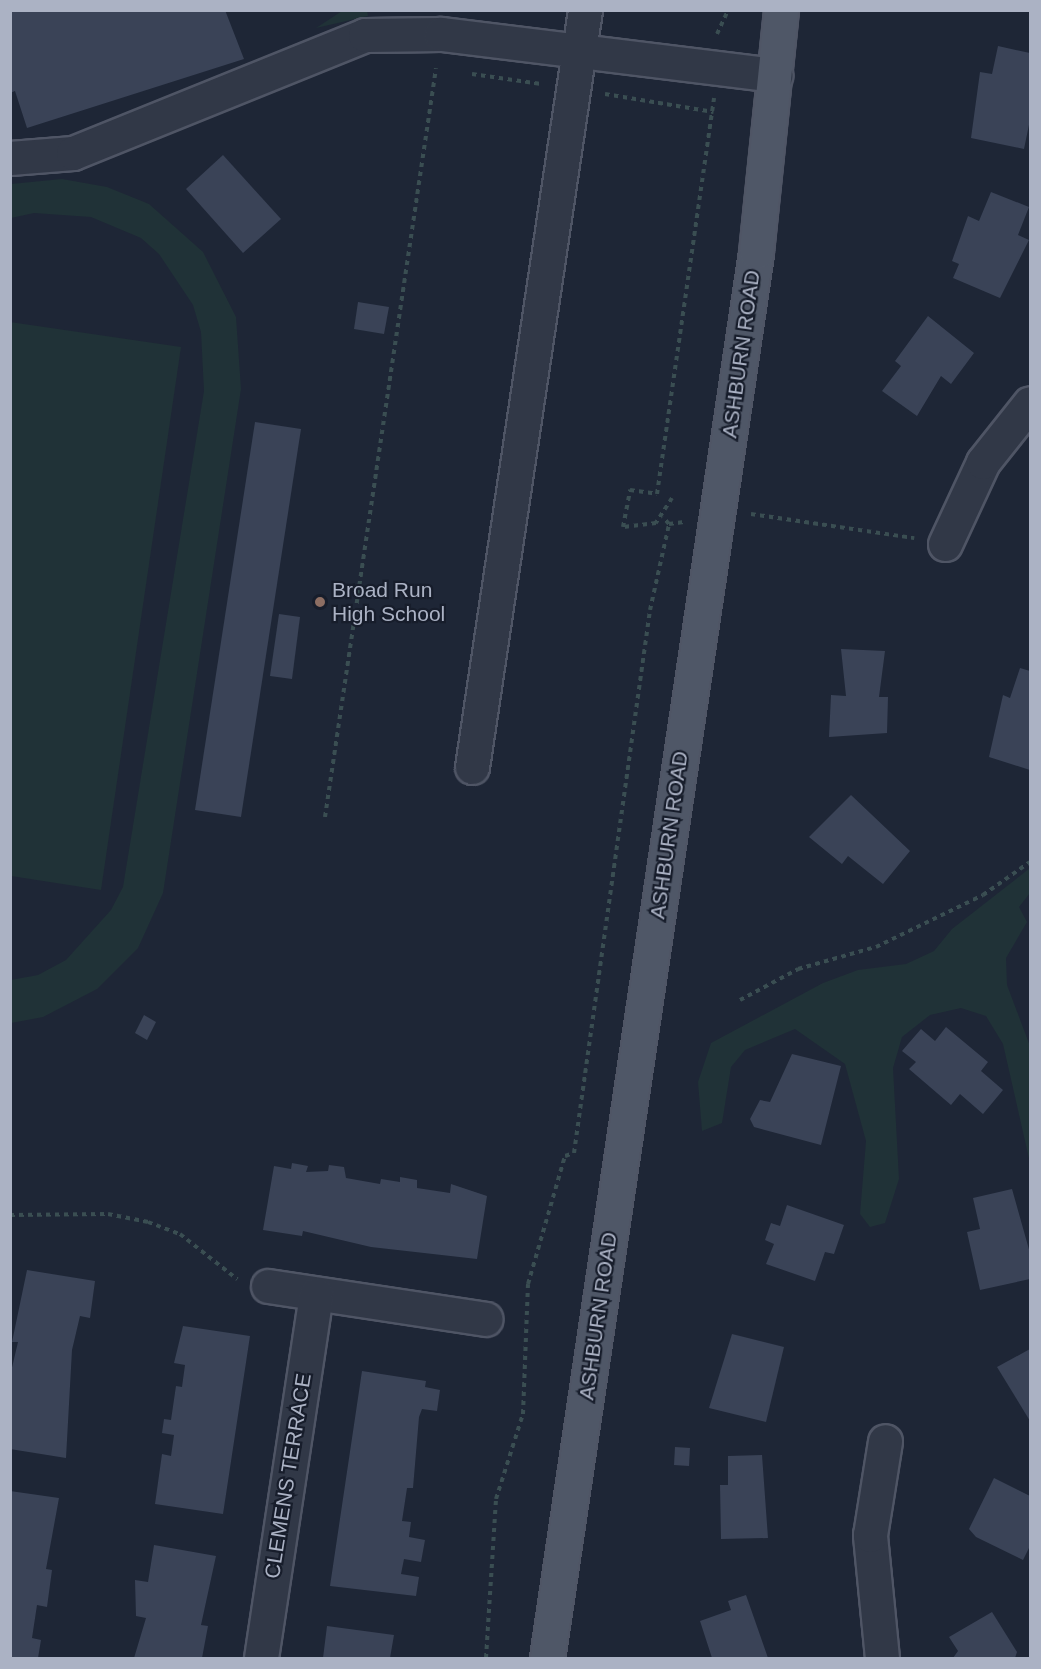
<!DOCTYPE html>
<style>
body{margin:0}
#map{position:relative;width:1041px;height:1669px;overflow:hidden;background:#1e2636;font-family:Helvetica,sans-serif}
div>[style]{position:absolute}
.green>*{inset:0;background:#203237}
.building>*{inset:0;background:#3a4357}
.path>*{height:4px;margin-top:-2px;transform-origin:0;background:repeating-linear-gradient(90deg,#3a4e52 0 4.5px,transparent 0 9px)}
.roads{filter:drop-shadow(2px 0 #4f5565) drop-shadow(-2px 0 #4f5565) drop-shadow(0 2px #4f5565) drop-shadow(0 -2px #4f5565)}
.minor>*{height:33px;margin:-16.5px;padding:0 16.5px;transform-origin:16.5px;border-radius:16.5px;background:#313847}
.major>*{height:33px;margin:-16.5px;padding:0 16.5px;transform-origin:16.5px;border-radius:16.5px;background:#4f5767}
.dots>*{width:16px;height:16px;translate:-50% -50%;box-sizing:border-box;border:3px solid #171d2b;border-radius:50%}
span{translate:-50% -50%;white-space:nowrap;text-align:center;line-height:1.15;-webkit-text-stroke:4.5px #171d2b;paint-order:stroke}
.street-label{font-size:21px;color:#abb2c4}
.poi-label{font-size:21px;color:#abb2c4}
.left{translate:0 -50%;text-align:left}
.frame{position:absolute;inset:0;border:12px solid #abb2c4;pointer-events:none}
</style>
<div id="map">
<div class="green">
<div style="clip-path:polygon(342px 11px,367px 11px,368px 16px,316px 28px)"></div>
<div style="clip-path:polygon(62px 179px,107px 187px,149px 204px,203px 252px,236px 317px,241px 389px,163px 893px,138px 948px,97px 989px,43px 1017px,11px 1023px,11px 980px,38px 975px,66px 960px,111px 910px,123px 887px,204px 391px,201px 332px,193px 305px,159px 254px,141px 238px,91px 217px,34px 213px,11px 218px,11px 184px)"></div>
<div style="clip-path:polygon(10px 322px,181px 347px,101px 890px,11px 876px)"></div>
<div style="clip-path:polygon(1030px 868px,1030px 893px,1019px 907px,1027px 922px,1006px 958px,1007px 985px,1030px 1046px,1030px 1163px,1003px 1044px,986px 1016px,961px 1008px,930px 1015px,902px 1037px,893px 1068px,899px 1179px,885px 1223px,870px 1227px,860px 1214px,866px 1141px,845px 1064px,795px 1029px,745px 1050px,731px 1067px,722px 1123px,702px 1131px,698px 1082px,711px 1043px,823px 983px,858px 970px,906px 964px,934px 951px,952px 929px)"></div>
</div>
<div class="building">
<div style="clip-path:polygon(10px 10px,225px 10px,244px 59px,27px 128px,15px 91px,10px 93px)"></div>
<div style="clip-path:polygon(998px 46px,1030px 53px,1030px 120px,1024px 149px,971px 138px,980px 72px,992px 74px)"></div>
<div style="clip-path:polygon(223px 155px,281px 219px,243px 253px,186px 189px)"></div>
<div style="clip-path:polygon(991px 192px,1029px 207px,1018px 235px,1029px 240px,1000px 298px,953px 278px,959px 264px,952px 261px,968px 216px,979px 221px)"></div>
<div style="clip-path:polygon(358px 302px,389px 307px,384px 334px,354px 329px)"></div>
<div style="clip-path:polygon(928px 316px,974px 353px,951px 384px,941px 376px,917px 416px,882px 391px,901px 366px,895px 361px)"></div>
<div style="clip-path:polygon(255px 422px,301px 429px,241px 817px,195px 810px)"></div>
<div style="clip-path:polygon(279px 614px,300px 617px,292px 679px,270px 676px)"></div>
<div style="clip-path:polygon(841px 649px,885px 651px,879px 697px,888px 697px,887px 733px,829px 737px,831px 695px,846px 696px)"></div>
<div style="clip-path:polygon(1020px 668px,1030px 671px,1030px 770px,989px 757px,1003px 695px,1010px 698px)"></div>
<div style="clip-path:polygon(851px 795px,910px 851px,883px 884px,848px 856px,842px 864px,809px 837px)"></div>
<div style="clip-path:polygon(144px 1015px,156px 1022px,147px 1040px,135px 1033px)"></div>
<div style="clip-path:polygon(946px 1027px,988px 1062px,981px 1071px,1003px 1090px,983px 1114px,960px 1094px,951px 1105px,909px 1069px,916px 1062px,902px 1051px,921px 1029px,935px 1041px)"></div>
<div style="clip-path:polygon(792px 1054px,841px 1066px,821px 1145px,754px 1127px,750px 1119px,760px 1100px,770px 1102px)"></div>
<div style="clip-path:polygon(292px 1163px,308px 1166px,306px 1172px,328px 1171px,329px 1165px,344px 1167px,346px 1178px,380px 1184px,381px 1179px,400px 1182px,400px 1177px,417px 1180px,417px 1188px,450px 1193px,451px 1184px,487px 1196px,477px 1259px,371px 1247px,303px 1231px,302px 1236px,263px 1230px,274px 1166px,291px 1169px)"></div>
<div style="clip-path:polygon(1012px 1189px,1030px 1253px,1030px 1279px,980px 1290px,967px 1232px,980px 1229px,973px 1198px)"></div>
<div style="clip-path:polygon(787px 1205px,844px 1225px,834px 1254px,825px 1252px,815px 1281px,766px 1264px,774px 1244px,765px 1240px,771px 1223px,780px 1226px)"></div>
<div style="clip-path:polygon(27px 1270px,95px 1281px,90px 1318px,80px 1316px,72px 1350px,66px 1458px,10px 1449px,10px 1376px,18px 1342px,12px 1342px)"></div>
<div style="clip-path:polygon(183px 1326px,250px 1336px,223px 1514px,155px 1504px,162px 1454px,171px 1456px,174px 1435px,162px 1433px,164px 1419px,171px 1420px,176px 1386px,182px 1387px,185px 1365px,174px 1363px)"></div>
<div style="clip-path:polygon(732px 1334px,784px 1347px,766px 1422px,709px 1408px)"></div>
<div style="clip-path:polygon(1030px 1349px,1030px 1421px,997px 1367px)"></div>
<div style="clip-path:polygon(362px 1371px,426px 1381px,425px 1387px,440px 1390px,437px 1411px,422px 1409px,419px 1417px,413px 1488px,407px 1488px,402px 1521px,411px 1522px,409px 1537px,425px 1540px,421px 1562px,404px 1559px,401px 1574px,419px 1577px,416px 1596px,330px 1586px)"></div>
<div style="clip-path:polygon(675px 1447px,690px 1448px,689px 1466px,674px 1465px)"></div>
<div style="clip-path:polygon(762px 1455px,768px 1538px,721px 1539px,720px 1485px,728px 1485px,728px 1456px)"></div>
<div style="clip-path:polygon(994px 1478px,1030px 1496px,1030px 1546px,1023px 1560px,976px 1537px,969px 1529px)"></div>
<div style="clip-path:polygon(10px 1491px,59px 1498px,46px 1569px,52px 1570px,47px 1607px,37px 1605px,32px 1638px,41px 1640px,38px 1658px,10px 1658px)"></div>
<div style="clip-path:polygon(154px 1545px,216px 1556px,201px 1625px,208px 1626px,202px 1658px,134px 1658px,146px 1618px,136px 1616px,135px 1580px,148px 1582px)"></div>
<div style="clip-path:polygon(746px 1595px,768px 1658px,712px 1658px,700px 1621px,731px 1610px,728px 1601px)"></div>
<div style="clip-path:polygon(992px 1612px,1017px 1652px,1015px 1658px,953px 1658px,958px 1651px,949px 1637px)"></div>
<div style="clip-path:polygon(327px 1626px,394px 1635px,390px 1658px,323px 1658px)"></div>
</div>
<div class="path">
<div style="left:717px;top:34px;width:26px;rotate:-65deg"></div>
<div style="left:472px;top:74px;width:70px;rotate:8.2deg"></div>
<div style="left:605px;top:94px;width:110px;rotate:9.4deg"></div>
<div style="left:672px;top:498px;width:30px;rotate:123deg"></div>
<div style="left:656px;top:523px;width:33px;rotate:173deg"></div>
<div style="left:623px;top:527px;width:38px;rotate:-79deg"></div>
<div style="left:630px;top:490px;width:27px;rotate:8deg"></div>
<div style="left:657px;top:494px;width:400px;rotate:-81.8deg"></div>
<div style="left:751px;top:514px;width:165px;rotate:8.4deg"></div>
<div style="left:669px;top:524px;width:15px;rotate:-8deg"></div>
<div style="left:325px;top:817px;width:757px;rotate:-81.57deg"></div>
<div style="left:740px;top:1000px;width:66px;rotate:-28.1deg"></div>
<div style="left:798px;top:969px;width:81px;rotate:-15.8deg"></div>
<div style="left:876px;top:947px;width:119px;rotate:-25.9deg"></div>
<div style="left:983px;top:895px;width:57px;rotate:-35.1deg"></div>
<div style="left:10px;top:1215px;width:98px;rotate:-0.6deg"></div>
<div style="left:108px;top:1214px;width:41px;rotate:11.3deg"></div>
<div style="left:148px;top:1222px;width:34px;rotate:21deg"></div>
<div style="left:180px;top:1234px;width:73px;rotate:38.3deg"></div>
<div style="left:486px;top:1658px;width:159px;rotate:-86.4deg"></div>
<div style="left:496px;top:1499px;width:89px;rotate:-72.4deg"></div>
<div style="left:523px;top:1414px;width:130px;rotate:-87.8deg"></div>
<div style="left:528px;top:1284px;width:133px;rotate:-73.9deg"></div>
<div style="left:565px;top:1156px;width:9px;rotate:-18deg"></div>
<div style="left:574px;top:1153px;width:548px;rotate:-82.03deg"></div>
<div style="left:650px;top:610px;width:88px;rotate:-77.5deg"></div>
<div style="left:669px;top:524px;width:9px;rotate:-131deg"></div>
</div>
<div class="roads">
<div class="minor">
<div style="left:10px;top:158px;width:63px;rotate:-4.5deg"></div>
<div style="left:73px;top:153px;width:315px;rotate:-22deg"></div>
<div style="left:365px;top:35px;width:76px;rotate:-0.8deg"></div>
<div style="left:441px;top:34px;width:337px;rotate:7deg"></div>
<div style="left:945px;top:544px;width:90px;rotate:-65.1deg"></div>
<div style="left:983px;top:462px;width:75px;rotate:-51.5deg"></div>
<div style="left:472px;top:767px;width:765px;rotate:-81.51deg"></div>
<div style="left:268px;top:1286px;width:220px;rotate:8.6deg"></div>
<div style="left:261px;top:1658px;width:368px;rotate:-81.4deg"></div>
<div style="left:882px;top:1658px;width:124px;rotate:-95.6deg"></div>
<div style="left:870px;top:1535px;width:95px;rotate:-80.9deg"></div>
</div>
<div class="major">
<div style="left:547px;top:1658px;width:1421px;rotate:-81.54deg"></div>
<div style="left:756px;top:252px;width:243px;rotate:-84.1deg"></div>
</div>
</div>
<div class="dots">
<div style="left:320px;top:602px;background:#8d6e63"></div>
</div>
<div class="street-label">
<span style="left:741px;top:354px;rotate:-82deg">ASHBURN ROAD</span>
<span style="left:669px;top:835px;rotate:-82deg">ASHBURN ROAD</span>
<span style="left:598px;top:1316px;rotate:-82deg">ASHBURN ROAD</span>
<span style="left:288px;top:1476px;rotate:-81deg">CLEMENS TERRACE</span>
</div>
<div class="poi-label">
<span class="left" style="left:332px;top:602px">Broad Run<br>High School</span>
</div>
<div class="frame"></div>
</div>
